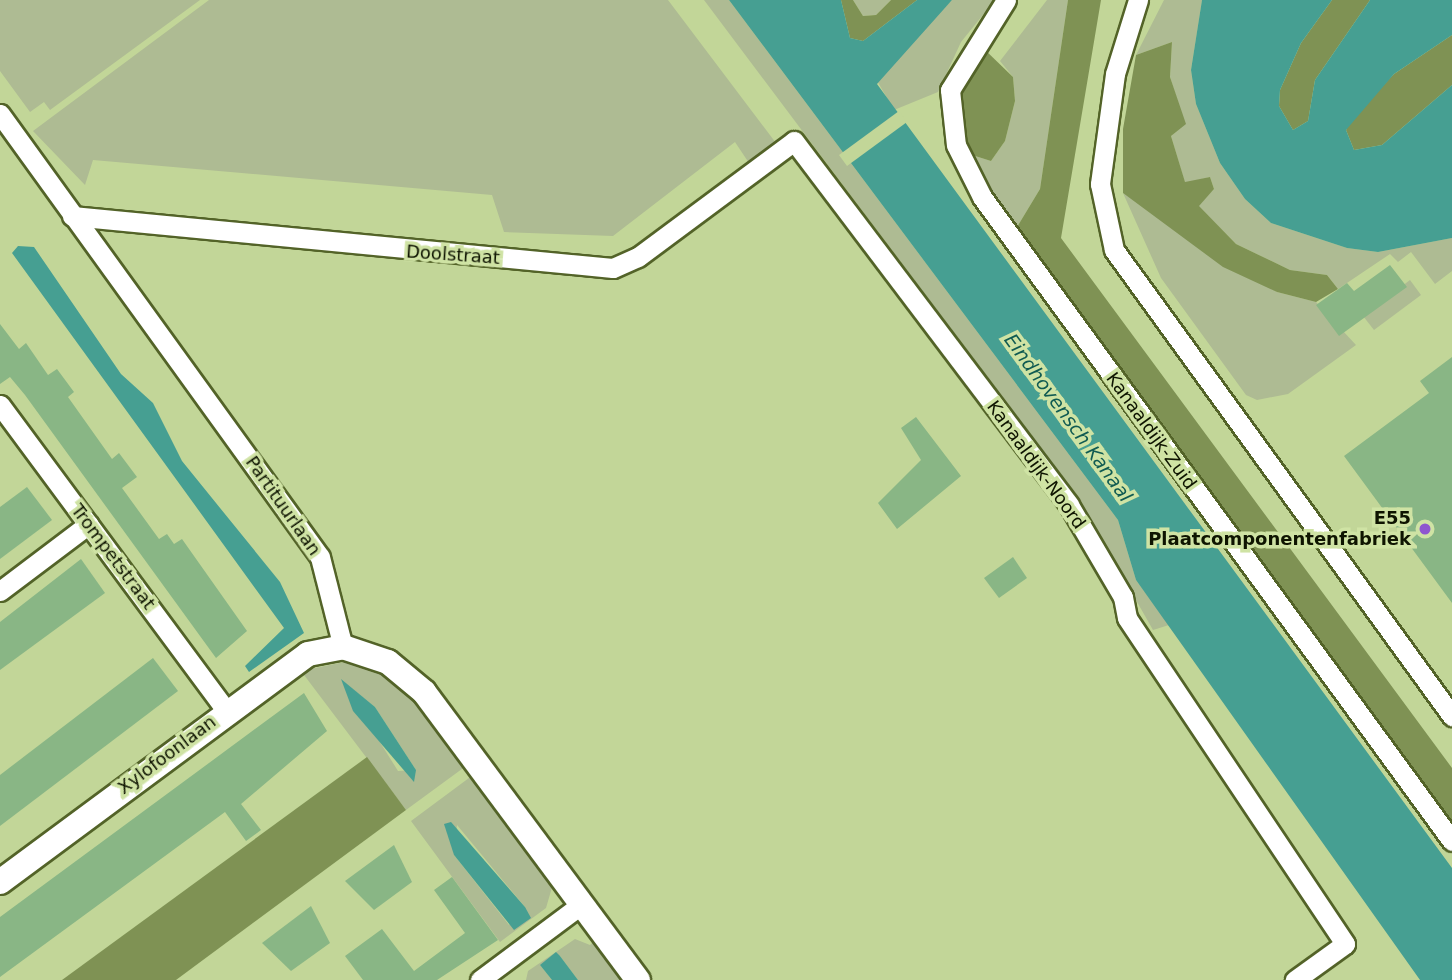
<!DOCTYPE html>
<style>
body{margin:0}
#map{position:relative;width:1452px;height:980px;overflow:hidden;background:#c2d698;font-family:"DejaVu Sans",sans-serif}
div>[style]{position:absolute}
.green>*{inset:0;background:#aebb93}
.forest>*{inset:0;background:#7f9254}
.water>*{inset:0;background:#469f92}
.pier>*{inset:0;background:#c2d698}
.building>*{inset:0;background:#89b685}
.roads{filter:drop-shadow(2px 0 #536328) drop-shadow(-2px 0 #536328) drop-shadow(0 2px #536328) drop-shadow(0 -2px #536328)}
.minor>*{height:19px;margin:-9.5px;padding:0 9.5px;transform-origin:9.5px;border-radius:9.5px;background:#fff}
.tertiary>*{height:24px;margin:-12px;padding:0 12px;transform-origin:12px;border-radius:12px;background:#fff}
.dots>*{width:19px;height:19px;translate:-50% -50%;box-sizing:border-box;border:4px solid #cfe3a4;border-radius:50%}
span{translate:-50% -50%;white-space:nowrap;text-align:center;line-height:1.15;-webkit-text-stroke:7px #cfe3a4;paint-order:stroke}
.street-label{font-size:18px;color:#0e1400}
.poi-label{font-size:18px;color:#0e1400;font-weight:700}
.right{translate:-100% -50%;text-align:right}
.water-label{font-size:19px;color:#105b52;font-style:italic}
</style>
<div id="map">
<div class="green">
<div style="clip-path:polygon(0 0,200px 0,50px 110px,44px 102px,30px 112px,0 71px)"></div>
<div style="clip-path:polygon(209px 0,668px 0,779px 147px,751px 166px,735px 142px,613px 236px,504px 232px,492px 195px,93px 160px,85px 185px,33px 131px)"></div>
<div style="clip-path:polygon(704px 0,729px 0,1118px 520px,1136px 580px,1169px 625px,1153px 630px,1078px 498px)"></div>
<div style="clip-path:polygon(853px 0,891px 0,876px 15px,863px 16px)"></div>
<div style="clip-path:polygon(952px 0,995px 0,961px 42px,938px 92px,894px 110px,876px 79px)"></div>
<div style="clip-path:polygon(1047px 0,1068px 0,1040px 189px,1014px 232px,972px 155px,991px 161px,1005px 141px,1015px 101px,1013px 77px,1000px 61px)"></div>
<div style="clip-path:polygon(1164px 0,1202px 0,1191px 70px,1196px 104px,1220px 163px,1245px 199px,1271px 223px,1347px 248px,1378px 252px,1452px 238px,1452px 271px,1435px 284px,1411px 252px,1398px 262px,1390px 254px,1338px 289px,1327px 275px,1290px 270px,1236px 244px,1198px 206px,1214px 189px,1210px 177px,1185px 183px,1171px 136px,1185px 124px,1170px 77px,1172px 42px,1136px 55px)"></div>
<div style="clip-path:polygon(1123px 193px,1277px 292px,1316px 302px,1356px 345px,1288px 394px,1257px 400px,1246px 395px,1161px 278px)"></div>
<div style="clip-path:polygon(1410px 280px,1421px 295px,1374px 330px,1363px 316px)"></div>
<div style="clip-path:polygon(evenodd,344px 662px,373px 666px,407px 686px,466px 766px,406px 810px,301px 671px,344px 662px,341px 680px,375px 707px,416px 770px,398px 771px,341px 680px)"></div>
<div style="clip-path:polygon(evenodd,473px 775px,553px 884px,546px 908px,500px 942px,411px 821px,473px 775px,457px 825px,525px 907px,509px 925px,454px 855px,457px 825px)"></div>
<div style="clip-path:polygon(575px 939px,590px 945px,595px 940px,625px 980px,578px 980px,560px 956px,540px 965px,552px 980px,526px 980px,528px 971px)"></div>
</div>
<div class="forest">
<div style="clip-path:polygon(841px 0,853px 0,863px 16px,876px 15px,891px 0,917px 0,863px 41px,850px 38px)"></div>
<div style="clip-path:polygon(1068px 0,1101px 0,1061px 238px,1452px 768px,1452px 824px,1014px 232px,1040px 189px)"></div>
<div style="clip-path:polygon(1332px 0,1370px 0,1315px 80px,1308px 121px,1293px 130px,1279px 106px,1280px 90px,1301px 43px)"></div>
<div style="clip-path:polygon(1452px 35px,1452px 85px,1382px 145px,1354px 150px,1346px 130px,1352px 118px,1394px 74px)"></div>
<div style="clip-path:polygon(1172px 42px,1170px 77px,1186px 124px,1171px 136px,1185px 182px,1210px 177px,1214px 189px,1199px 206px,1236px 244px,1290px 270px,1327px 275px,1338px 289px,1316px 302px,1277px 292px,1223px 267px,1123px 193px,1123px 129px,1136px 55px)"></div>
<div style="clip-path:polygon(982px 47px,1013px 77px,1015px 101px,1005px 141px,991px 161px,972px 155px,959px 113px,961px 87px)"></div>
<div style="clip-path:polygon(367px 757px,406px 810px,176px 980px,62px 980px)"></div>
</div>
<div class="water">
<div style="clip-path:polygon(729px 0,841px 0,850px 38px,863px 41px,917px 0,952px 0,877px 84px,1452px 868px,1452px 980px,1420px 980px,1136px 580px,1118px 520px)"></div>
<div style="clip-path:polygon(1202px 0,1332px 0,1301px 43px,1280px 90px,1279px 106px,1293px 130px,1308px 121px,1315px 80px,1370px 0,1452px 0,1452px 35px,1394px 74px,1346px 130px,1354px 150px,1382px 145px,1452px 85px,1452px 238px,1378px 252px,1347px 248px,1271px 223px,1245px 199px,1220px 163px,1196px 104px,1191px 70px)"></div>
<div style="clip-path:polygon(18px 246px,34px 247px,121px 374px,153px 403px,182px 461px,280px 582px,304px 633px,249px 672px,245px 666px,284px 628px,12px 253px)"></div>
<div style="clip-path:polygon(341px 679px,375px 707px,416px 770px,414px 782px,353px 711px)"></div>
<div style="clip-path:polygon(451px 822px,525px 907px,531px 918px,514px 930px,454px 855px,444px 824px)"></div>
<div style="clip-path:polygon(556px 952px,560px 956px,578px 980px,552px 980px,540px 965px)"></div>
</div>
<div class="pier">
<div style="clip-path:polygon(899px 111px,907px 122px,847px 166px,839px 155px)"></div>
</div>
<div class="building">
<div style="clip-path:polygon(1390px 265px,1407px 287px,1339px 336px,1316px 305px,1347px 283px,1354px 291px)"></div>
<div style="clip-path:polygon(0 324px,19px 349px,26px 343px,48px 375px,57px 369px,74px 392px,68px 397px,112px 459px,119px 453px,137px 477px,122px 488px,159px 539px,167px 534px,174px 544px,182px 539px,247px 631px,216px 658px,25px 395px,10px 377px,0 384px)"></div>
<div style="clip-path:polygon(1452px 357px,1452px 603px,1344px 456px,1429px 393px,1420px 381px)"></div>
<div style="clip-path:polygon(916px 417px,961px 476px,897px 529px,878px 503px,921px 460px,901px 428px)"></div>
<div style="clip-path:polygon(27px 487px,52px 520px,0 559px,0 507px)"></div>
<div style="clip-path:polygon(1013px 557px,1027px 578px,999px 598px,984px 578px)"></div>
<div style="clip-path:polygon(81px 559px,105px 593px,0 670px,0 622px)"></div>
<div style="clip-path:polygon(153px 658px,178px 691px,0 826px,0 775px)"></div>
<div style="clip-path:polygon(304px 693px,327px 731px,241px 804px,261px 830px,246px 841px,225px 812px,0 977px,0 917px)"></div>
<div style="clip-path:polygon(394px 845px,412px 882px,374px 910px,345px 881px)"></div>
<div style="clip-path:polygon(452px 877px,498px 940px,437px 980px,363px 980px,345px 956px,382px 929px,414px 971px,465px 933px,434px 890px)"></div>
<div style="clip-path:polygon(311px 906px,330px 943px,291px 971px,262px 943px)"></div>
</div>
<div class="roads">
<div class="minor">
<div style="left:1006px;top:0;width:106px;rotate:121.9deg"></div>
<div style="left:950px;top:90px;width:55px;rotate:83.8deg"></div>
<div style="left:956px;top:145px;width:58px;rotate:63.4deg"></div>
<div style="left:982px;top:197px;width:797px;rotate:53.88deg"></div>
<div style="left:1138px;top:0;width:77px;rotate:107.3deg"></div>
<div style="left:1115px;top:74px;width:111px;rotate:97.8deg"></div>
<div style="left:1100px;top:184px;width:67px;rotate:78deg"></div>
<div style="left:1114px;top:250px;width:576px;rotate:54.05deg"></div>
<div style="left:0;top:114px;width:546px;rotate:54.16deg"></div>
<div style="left:320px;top:557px;width:93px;rotate:75.7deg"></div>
<div style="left:72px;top:216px;width:543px;rotate:5.49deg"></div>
<div style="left:613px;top:268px;width:27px;rotate:-24deg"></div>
<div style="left:638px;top:257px;width:194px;rotate:-36.6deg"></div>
<div style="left:794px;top:141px;width:456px;rotate:52.9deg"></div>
<div style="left:1069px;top:505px;width:107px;rotate:59.6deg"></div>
<div style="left:1123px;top:597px;width:21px;rotate:79deg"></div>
<div style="left:1127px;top:618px;width:392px;rotate:56.2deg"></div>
<div style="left:1345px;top:944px;width:62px;rotate:144.2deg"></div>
<div style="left:0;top:405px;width:380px;rotate:53.5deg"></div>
<div style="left:0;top:591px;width:111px;rotate:-37deg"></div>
<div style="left:480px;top:980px;width:127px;rotate:-36.7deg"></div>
</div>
<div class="tertiary">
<div style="left:0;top:882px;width:383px;rotate:-36.5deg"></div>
<div style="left:308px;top:654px;width:36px;rotate:-11deg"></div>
<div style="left:343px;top:647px;width:47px;rotate:18.4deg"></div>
<div style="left:388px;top:662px;width:47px;rotate:39.8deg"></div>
<div style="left:424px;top:692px;width:359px;rotate:53.4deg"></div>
</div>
</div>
<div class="dots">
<div style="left:1425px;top:529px;background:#8e57cf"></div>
</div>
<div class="street-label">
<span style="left:453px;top:255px;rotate:4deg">Doolstraat</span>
<span style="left:1151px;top:431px;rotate:54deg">Kanaaldijk-Zuid</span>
<span style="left:1036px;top:465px;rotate:54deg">Kanaaldijk-Noord</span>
<span style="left:283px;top:506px;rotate:55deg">Partituurlaan</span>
<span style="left:113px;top:557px;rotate:53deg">Trompetstraat</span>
<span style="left:167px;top:755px;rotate:-37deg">Xylofoonlaan</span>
</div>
<div class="poi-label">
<span class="right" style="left:1411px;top:529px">E55<br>Plaatcomponentenfabriek</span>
</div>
<div class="water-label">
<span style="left:1068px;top:418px;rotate:54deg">Eindhovensch Kanaal</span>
</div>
</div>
